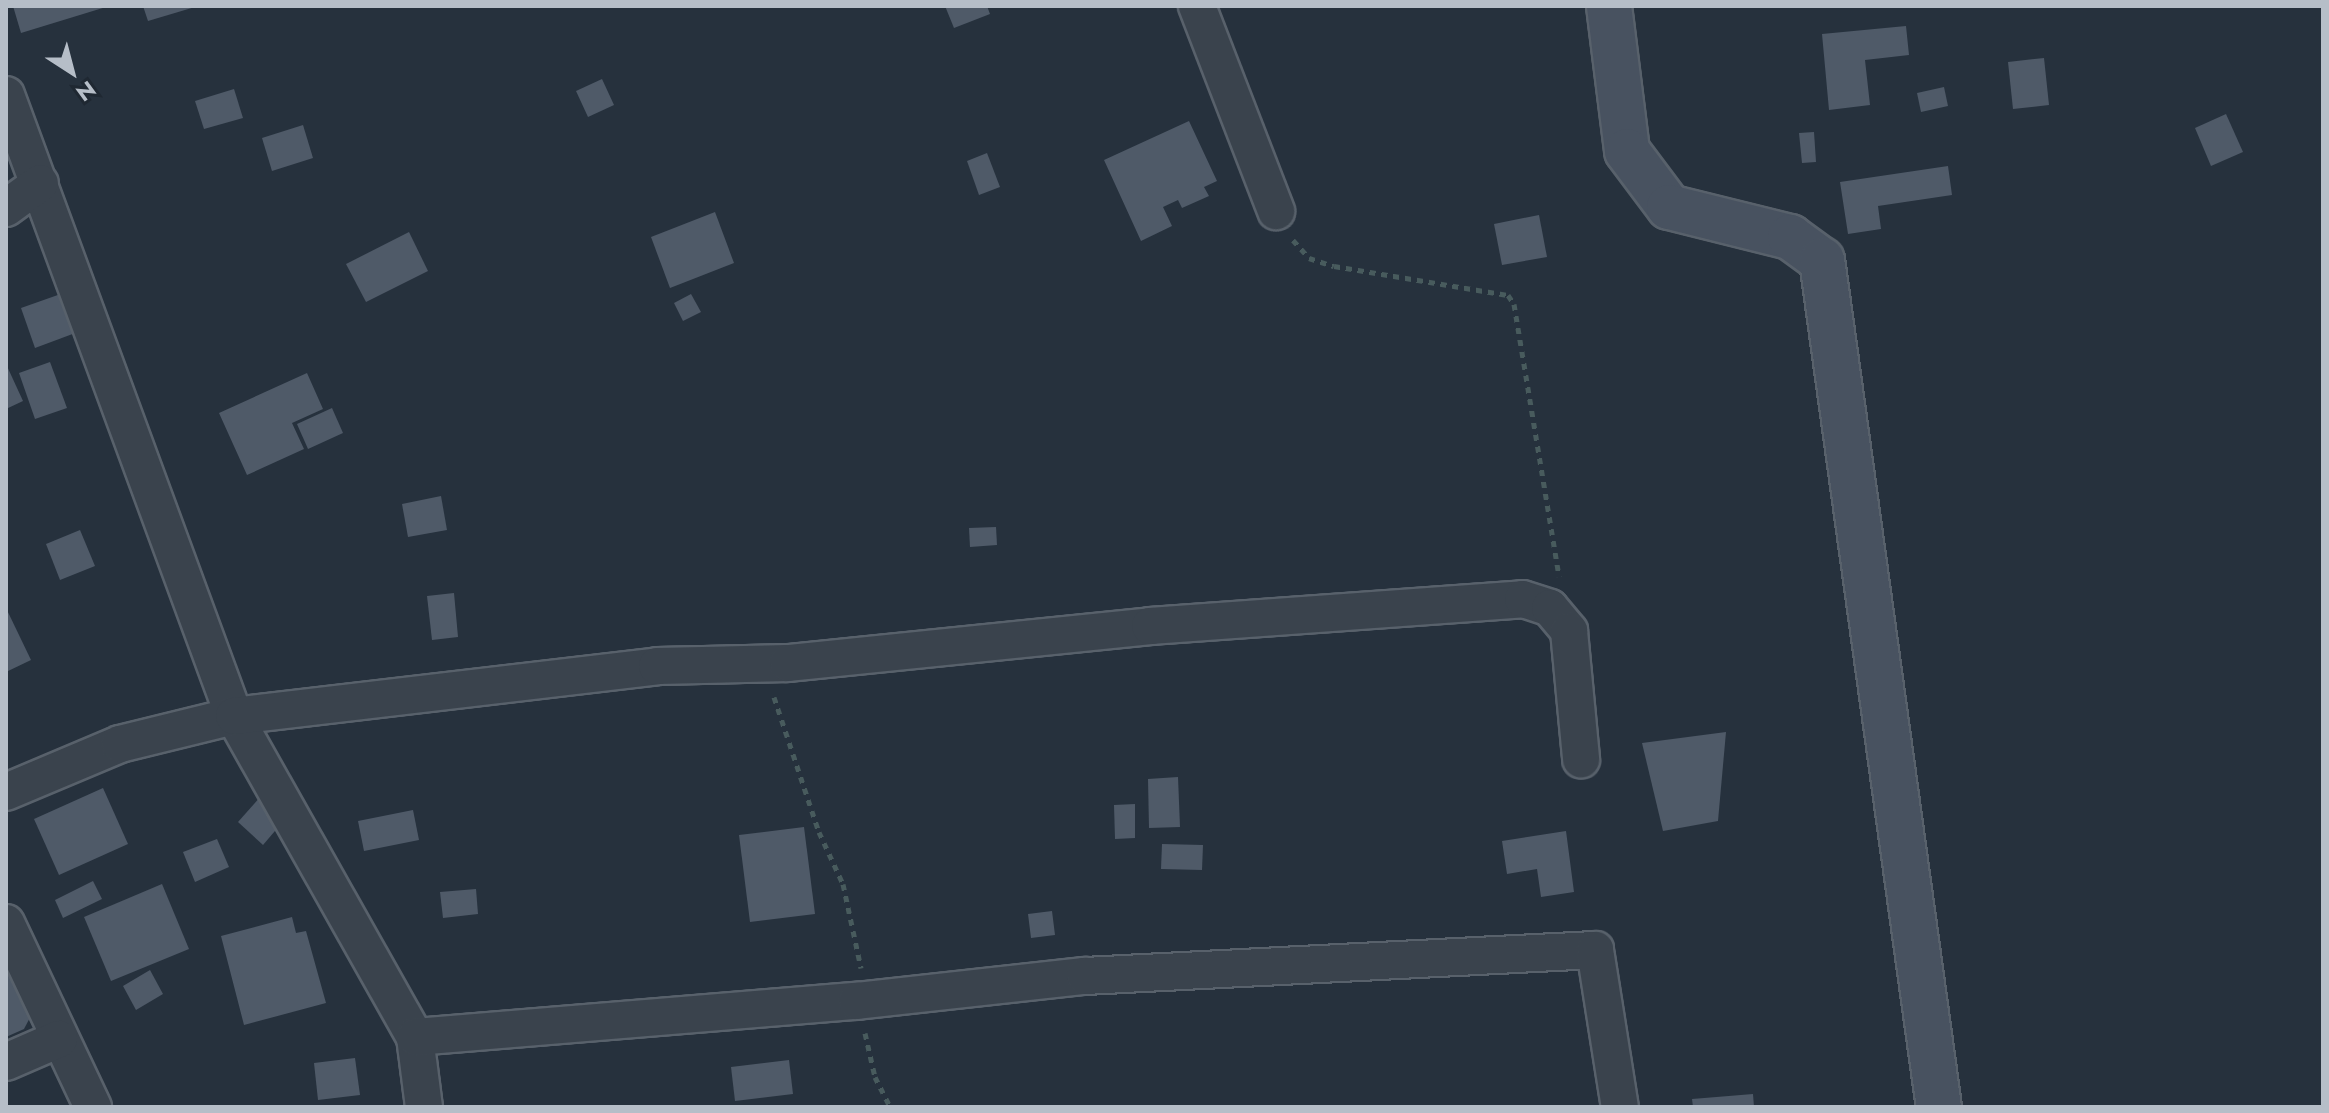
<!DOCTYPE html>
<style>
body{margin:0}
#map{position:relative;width:2329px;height:1113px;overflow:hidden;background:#26313d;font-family:Jost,sans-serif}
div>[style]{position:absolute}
.building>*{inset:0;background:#4f5a68}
.path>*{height:5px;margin-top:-2.5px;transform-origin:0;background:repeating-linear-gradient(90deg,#485b5d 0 6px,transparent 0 12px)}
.roads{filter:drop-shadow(2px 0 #58616b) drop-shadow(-2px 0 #58616b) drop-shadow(0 2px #58616b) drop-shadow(0 -2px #58616b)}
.street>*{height:36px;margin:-18px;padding:0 18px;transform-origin:18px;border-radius:18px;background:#3a434d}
.secondary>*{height:44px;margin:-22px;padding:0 22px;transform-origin:22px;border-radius:22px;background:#485260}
span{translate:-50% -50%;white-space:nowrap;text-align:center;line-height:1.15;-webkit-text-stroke:8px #1f2832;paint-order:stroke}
.frame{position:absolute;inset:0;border:8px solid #b6bec8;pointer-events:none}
.north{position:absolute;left:32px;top:32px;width:80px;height:80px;-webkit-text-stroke:6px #1f2832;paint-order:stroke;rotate:144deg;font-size:22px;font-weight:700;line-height:32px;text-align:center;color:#b6bec8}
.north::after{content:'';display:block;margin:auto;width:28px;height:36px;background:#b6bec8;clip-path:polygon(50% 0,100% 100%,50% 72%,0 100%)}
</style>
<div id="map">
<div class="building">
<div style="clip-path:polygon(13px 6px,106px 6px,106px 7px,21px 33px)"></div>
<div style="clip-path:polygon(143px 6px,195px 6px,195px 7px,148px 21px)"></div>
<div style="clip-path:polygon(945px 6px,987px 6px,990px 14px,954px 28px)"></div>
<div style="clip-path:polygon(1906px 26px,1909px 55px,1865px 60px,1870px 105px,1829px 110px,1822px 34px)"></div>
<div style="clip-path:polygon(2044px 58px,2049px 105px,2013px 109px,2008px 62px)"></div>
<div style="clip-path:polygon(602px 79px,614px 105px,588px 117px,576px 91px)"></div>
<div style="clip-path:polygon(1944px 87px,1948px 106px,1921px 112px,1917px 93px)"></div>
<div style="clip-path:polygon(234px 89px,243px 118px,204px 129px,195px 101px)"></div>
<div style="clip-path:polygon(2226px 114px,2243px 152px,2211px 166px,2195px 128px)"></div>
<div style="clip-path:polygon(1189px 121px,1217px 181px,1204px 187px,1209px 196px,1182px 208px,1178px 200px,1163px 207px,1172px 226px,1141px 241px,1104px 160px)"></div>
<div style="clip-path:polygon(303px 125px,313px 158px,272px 171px,262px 138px)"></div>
<div style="clip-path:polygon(1814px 132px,1816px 162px,1802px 163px,1799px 133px)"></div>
<div style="clip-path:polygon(987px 153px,1000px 187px,979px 195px,967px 161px)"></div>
<div style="clip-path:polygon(1948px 166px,1952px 195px,1878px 206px,1881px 229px,1848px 234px,1840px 182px)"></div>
<div style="clip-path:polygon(715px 212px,734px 263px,670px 288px,651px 237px)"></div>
<div style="clip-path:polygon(1539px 215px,1547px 257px,1502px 265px,1494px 224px)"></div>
<div style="clip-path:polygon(409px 232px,428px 271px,366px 302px,346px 264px)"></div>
<div style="clip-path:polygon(72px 290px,86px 329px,35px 348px,21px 308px)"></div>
<div style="clip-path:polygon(691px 294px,701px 312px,683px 321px,674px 303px)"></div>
<div style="clip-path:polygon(50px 362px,67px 408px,35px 419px,19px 373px)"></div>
<div style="clip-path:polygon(6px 364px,23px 401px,6px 409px)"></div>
<div style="clip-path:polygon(307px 373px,323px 409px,292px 423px,304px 449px,247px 475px,219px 413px)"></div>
<div style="clip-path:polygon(332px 408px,343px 433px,308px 449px,297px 424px)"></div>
<div style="clip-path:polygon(441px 496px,447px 530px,408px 537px,402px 504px)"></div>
<div style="clip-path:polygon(996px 527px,997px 545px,970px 547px,969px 528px)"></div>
<div style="clip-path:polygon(80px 530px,95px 566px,60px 580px,46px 544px)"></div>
<div style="clip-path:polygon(454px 593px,458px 637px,432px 640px,427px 596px)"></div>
<div style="clip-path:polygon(6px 608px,31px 660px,6px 672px)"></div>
<div style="clip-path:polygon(1726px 732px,1718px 821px,1663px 831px,1642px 743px)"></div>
<div style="clip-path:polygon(1178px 777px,1180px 827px,1149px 828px,1148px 779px)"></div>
<div style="clip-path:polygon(103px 788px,128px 844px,59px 875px,34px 819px)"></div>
<div style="clip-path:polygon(261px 796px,286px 818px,263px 845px,238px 822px)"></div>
<div style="clip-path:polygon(1135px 804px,1135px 838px,1115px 839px,1114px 805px)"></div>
<div style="clip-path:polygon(413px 810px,419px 840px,364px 851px,358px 821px)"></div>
<div style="clip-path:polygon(804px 827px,815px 914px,750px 922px,739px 835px)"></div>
<div style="clip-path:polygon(1566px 831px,1574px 892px,1541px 897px,1537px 869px,1507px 874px,1502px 841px)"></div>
<div style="clip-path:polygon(217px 839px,229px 867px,195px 882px,183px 852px)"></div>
<div style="clip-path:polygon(1162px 844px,1203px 845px,1202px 870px,1161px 869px)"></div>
<div style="clip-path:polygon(93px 881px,102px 899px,63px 918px,55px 900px)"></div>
<div style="clip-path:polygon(162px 884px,189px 949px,111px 981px,84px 917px)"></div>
<div style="clip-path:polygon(476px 889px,478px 914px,443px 918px,440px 892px)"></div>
<div style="clip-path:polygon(1052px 911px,1055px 935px,1031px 938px,1028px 914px)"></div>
<div style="clip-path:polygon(292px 917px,296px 933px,306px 931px,326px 1003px,244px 1025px,221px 936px)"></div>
<div style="clip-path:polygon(6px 952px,34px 1010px,24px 1029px,6px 1037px)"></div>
<div style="clip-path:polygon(150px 970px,163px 994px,136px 1010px,123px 986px)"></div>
<div style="clip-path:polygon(355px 1058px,360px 1095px,318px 1100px,314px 1063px)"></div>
<div style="clip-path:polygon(789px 1060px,793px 1094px,735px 1101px,731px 1067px)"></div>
<div style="clip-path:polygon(1753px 1094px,1754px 1107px,1693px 1107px,1692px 1099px)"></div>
</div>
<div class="path">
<div style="left:1293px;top:240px;width:24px;rotate:48deg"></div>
<div style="left:1309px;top:258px;width:26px;rotate:18deg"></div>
<div style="left:1334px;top:266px;width:176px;rotate:9.5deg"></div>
<div style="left:1508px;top:295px;width:11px;rotate:56deg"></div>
<div style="left:1514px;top:304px;width:276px;rotate:80.6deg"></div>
<div style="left:774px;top:697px;width:142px;rotate:71.6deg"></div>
<div style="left:819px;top:832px;width:57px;rotate:65.2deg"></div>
<div style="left:843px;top:884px;width:86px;rotate:77.9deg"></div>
<div style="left:865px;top:1033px;width:45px;rotate:77.2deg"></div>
<div style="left:875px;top:1077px;width:34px;rotate:63deg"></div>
</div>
<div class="roads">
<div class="street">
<div style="left:1197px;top:6px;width:220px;rotate:68.9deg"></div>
<div style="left:6px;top:95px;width:662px;rotate:69.84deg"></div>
<div style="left:234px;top:716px;width:369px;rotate:60.6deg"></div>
<div style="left:415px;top:1037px;width:71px;rotate:82.7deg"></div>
<div style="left:6px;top:208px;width:42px;rotate:-36.3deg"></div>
<div style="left:6px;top:792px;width:124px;rotate:-22.8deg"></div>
<div style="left:120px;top:744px;width:117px;rotate:-13.8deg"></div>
<div style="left:234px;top:716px;width:426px;rotate:-6.7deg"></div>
<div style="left:657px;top:666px;width:131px;rotate:-1.3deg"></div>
<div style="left:788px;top:663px;width:364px;rotate:-5.8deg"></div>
<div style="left:1150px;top:626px;width:374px;rotate:-4.1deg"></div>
<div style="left:1523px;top:599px;width:28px;rotate:18deg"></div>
<div style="left:1550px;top:608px;width:30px;rotate:50deg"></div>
<div style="left:1569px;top:631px;width:129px;rotate:84.6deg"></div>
<div style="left:6px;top:923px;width:204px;rotate:64.7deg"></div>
<div style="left:415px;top:1037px;width:443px;rotate:-4.7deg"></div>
<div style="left:857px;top:1001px;width:229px;rotate:-6.3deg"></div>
<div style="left:1085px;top:976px;width:511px;rotate:-2.92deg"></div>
<div style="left:1595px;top:950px;width:159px;rotate:81deg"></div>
<div style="left:6px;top:1062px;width:58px;rotate:-23.5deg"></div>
</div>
<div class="secondary">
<div style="left:1609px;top:6px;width:146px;rotate:82.9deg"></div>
<div style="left:1627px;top:151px;width:70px;rotate:53.1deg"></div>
<div style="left:1669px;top:207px;width:125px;rotate:13.9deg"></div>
<div style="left:1790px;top:237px;width:39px;rotate:36deg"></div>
<div style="left:1822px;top:260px;width:855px;rotate:82.14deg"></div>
</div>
</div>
<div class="frame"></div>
<div class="north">N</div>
</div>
